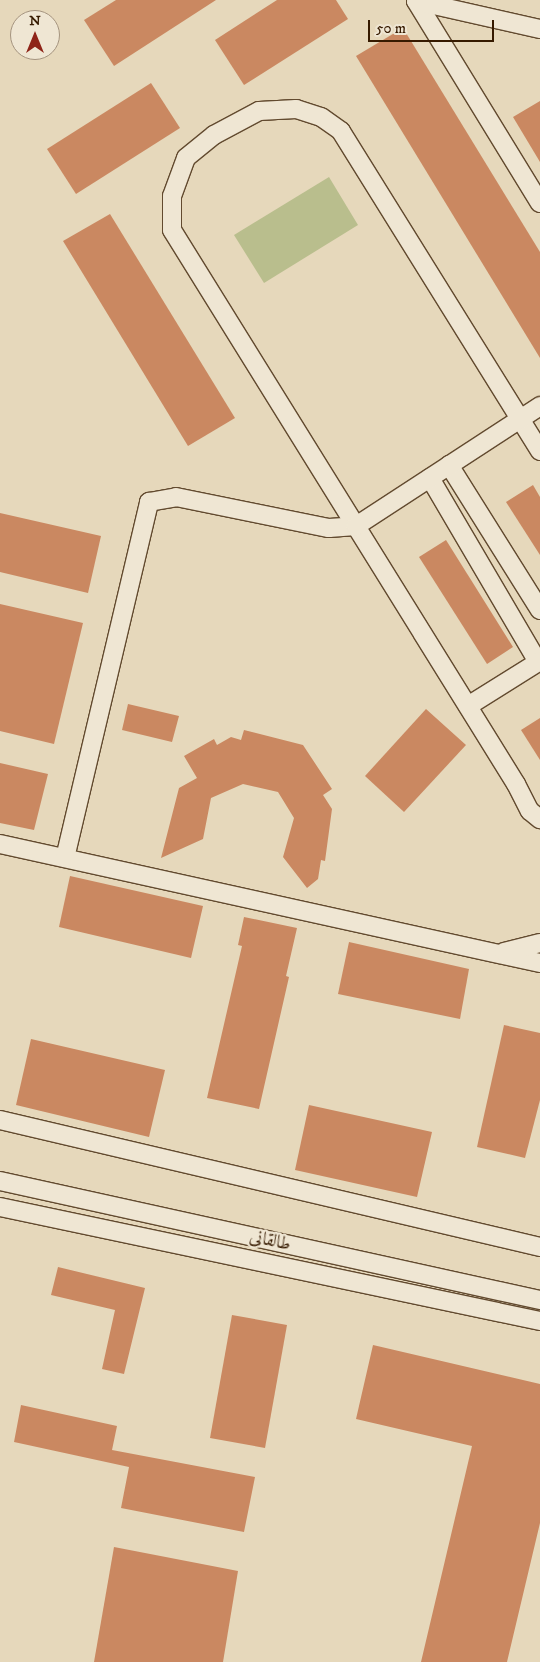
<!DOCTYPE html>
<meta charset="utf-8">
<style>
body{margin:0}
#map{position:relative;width:540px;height:1662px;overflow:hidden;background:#e6d8bb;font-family:"IM FELL DW Pica",Amiri,serif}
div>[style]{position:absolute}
.green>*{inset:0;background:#b9be8d}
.building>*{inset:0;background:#ca8861}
.roads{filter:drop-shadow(1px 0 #624a2f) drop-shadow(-1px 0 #624a2f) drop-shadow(0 1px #624a2f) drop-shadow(0 -1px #624a2f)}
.minor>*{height:18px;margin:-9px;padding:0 9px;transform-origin:9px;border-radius:9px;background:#efe6d3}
span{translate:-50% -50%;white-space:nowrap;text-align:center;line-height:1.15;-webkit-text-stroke:4.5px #efe6d3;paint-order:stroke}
.street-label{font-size:18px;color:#361a00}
.north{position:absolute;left:10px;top:10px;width:50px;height:50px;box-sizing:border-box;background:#efe6d3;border:1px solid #a5947f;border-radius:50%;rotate:0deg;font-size:14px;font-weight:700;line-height:20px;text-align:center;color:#361a00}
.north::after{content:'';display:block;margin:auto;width:18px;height:22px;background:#8f2418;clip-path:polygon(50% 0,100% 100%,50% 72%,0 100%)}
.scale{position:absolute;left:368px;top:20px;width:126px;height:22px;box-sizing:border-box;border:2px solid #361a00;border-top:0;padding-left:6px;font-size:15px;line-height:18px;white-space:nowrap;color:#361a00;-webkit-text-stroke:4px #efe6d3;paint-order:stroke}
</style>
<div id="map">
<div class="green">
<div style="clip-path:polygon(329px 177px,358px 225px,264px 283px,234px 235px)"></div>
</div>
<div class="building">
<div style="clip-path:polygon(116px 0,216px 0,114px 66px,84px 20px)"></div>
<div style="clip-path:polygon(277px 0,336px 0,348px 19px,244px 85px,215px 40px)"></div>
<div style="clip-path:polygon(403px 28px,540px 252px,540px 358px,356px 56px)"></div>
<div style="clip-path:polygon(151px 83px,180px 128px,76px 194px,47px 149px)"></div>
<div style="clip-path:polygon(540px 101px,540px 162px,513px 117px)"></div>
<div style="clip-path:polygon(110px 214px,235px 418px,188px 446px,63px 241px)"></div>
<div style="clip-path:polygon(533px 485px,540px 497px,540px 555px,506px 502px)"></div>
<div style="clip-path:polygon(0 513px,101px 536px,88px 593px,0 572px)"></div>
<div style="clip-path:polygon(446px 540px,513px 647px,487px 664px,419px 557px)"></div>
<div style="clip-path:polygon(0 604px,83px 623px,54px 744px,0 731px)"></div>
<div style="clip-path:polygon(128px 704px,179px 716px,172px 742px,122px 730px)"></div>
<div style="clip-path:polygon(426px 709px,466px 745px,404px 812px,365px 776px)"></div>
<div style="clip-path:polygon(540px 718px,540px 760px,521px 730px)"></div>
<div style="clip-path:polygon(244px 730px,303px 745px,332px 789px,323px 795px,332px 809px,325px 861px,321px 860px,318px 879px,307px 888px,283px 857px,294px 818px,278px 792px,243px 784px,211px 798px,203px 839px,161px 858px,179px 788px,197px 778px,184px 756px,214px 739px,217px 745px,231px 737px,241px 740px)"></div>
<div style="clip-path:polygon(0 763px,48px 774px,34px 830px,0 823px)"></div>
<div style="clip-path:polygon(70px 876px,203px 906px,191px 958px,59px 927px)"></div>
<div style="clip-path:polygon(244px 917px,297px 928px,286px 976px,289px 977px,259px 1109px,207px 1098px,242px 946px,238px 945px)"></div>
<div style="clip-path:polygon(349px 942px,469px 969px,460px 1019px,338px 994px)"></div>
<div style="clip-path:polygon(504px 1025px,540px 1033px,540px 1100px,525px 1158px,477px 1147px)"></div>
<div style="clip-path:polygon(31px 1039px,165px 1070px,149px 1137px,16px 1105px)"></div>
<div style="clip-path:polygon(309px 1105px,432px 1132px,417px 1197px,295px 1170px)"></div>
<div style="clip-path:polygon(58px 1267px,145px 1288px,124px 1374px,102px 1369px,115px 1310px,51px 1295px)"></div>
<div style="clip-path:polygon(232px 1315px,287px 1325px,265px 1448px,210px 1438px)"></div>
<div style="clip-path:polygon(373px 1345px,540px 1384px,540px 1523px,507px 1662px,421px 1662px,472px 1446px,356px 1419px)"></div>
<div style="clip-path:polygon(21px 1405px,117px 1426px,112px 1450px,255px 1477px,244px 1532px,121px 1508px,129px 1467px,14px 1442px)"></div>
<div style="clip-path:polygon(114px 1547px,238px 1571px,223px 1662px,94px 1662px)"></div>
</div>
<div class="roads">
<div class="minor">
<div style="left:416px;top:1px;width:237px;rotate:58.5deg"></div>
<div style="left:416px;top:1px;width:127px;rotate:12.7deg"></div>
<div style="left:540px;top:451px;width:377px;rotate:-121.9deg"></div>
<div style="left:341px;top:131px;width:24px;rotate:-145deg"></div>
<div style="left:321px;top:117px;width:26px;rotate:-162deg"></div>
<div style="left:296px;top:109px;width:37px;rotate:177deg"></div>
<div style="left:259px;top:111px;width:51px;rotate:151.9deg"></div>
<div style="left:214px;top:135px;width:36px;rotate:141deg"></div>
<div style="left:186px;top:158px;width:40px;rotate:110.2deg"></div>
<div style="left:172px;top:196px;width:34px;rotate:90deg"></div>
<div style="left:172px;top:230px;width:652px;rotate:58.16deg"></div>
<div style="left:516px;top:784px;width:30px;rotate:63deg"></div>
<div style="left:530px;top:811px;width:13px;rotate:39deg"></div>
<div style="left:449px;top:465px;width:171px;rotate:57.9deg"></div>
<div style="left:430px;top:478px;width:213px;rotate:59.6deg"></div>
<div style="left:468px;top:706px;width:85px;rotate:-32deg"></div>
<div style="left:0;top:844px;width:553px;rotate:12.43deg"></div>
<div style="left:65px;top:858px;width:366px;rotate:-76.7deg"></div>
<div style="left:149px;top:502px;width:27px;rotate:-10deg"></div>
<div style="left:176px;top:497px;width:156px;rotate:11.5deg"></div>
<div style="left:329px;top:528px;width:27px;rotate:-4deg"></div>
<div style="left:356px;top:526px;width:220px;rotate:-33.1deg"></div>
<div style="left:504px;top:952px;width:37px;rotate:-14deg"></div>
<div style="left:0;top:1120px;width:555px;rotate:13.23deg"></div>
<div style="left:0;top:1181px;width:553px;rotate:12.43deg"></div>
<div style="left:0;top:1207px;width:552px;rotate:11.92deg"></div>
</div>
</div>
<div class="street-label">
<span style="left:270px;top:1241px;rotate:12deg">طالقانی</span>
</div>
<div class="north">N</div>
<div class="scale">50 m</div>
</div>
